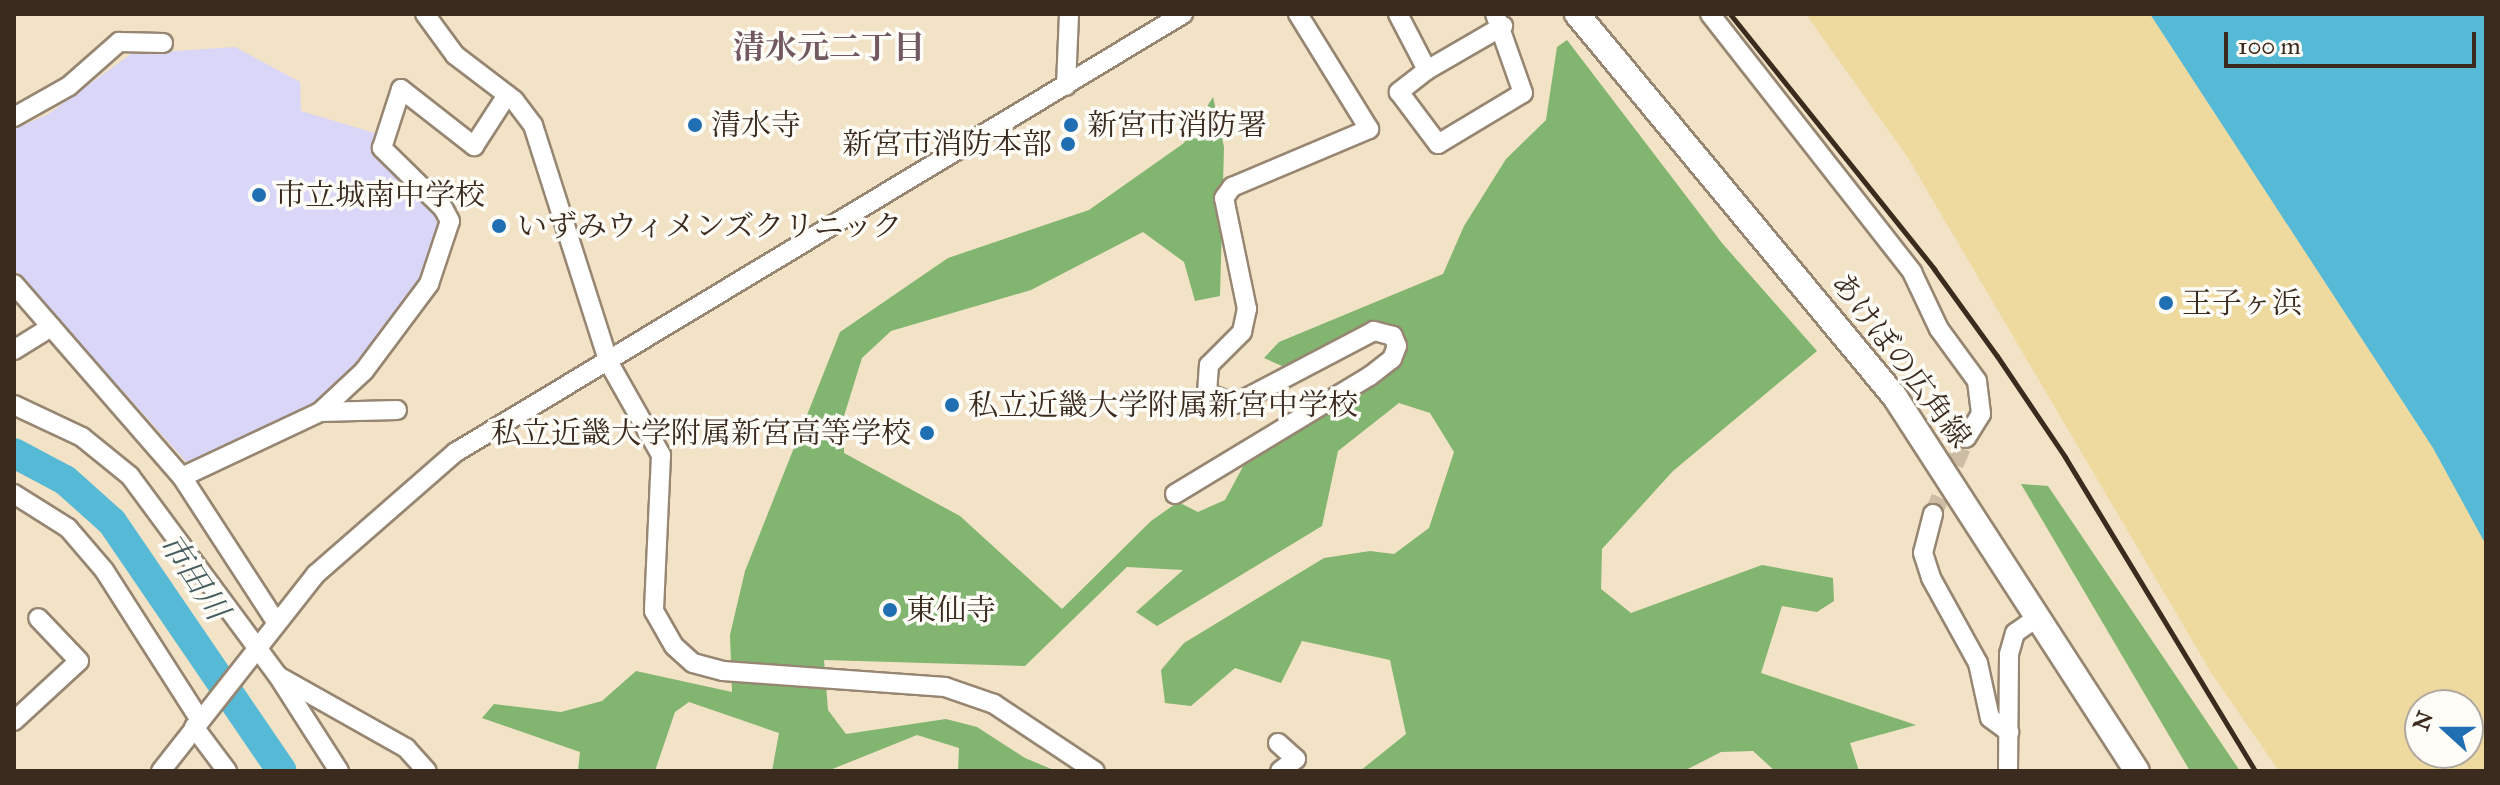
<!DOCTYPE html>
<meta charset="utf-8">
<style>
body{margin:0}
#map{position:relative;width:2500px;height:785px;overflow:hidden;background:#f2e2c6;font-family:"IM FELL Great Primer","Noto Serif JP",serif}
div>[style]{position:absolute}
.built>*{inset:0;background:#dad6f7}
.forest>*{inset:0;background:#81b570}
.sand>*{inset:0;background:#eeda9e}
.water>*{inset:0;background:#56b9d5}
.river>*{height:30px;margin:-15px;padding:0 15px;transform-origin:15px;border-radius:15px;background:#56b9d5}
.minor-tunnel>*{height:18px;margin-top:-9px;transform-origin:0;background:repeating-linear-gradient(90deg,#cdbda4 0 18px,transparent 0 27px)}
.roads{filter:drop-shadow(2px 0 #968672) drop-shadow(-2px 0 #968672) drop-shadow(0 2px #968672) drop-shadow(0 -2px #968672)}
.minor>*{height:18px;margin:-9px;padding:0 9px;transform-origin:9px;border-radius:9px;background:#fff}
.major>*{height:24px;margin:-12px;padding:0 12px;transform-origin:12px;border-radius:12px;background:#fff}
.rail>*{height:5px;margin:-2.5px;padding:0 2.5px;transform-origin:2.5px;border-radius:2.5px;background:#3b2a1e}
.dots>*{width:22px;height:22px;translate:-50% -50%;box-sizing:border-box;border:4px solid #fdfcf7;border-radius:50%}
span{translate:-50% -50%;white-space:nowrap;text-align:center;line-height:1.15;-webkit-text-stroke:7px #fdfcf7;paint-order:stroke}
.poi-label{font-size:30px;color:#3b2a1e}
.left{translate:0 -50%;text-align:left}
.right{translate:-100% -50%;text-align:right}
.street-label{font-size:30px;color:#3b2a1e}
.neighbourhood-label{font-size:32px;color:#715861;font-weight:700}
.water-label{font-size:32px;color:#445c5e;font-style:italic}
.frame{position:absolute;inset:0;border:16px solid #3b2a1e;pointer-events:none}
.north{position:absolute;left:2404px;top:689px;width:80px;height:80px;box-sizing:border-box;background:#fdfcf7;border:2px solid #afa8a0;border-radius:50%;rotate:291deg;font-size:22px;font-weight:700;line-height:32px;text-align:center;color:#3b2a1e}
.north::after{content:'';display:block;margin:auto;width:28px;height:36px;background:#1f6fb2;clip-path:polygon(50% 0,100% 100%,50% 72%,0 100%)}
.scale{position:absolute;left:2224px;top:32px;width:252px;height:36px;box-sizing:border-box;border:4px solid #3b2a1e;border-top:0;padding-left:10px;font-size:24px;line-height:28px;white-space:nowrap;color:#3b2a1e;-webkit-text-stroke:6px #fdfcf7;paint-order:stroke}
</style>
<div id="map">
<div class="built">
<div style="clip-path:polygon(235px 47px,300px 82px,301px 111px,378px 134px,373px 151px,431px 206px,440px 228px,414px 290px,341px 385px,314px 404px,189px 465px,14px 269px,14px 129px,47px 115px,131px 54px)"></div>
</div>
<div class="forest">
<div style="clip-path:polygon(1567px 40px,1722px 243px,1817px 351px,1673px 471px,1602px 549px,1601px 589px,1631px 613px,1762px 565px,1833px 578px,1834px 601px,1817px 612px,1782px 606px,1761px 673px,1916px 725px,1850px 743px,1859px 771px,1775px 771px,1753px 751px,1721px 752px,1684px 771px,1360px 771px,1406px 734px,1390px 660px,1302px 641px,1281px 683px,1235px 668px,1191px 706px,1165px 703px,1161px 670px,1184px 643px,1324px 558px,1370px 551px,1394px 554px,1429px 528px,1454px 452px,1430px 413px,1399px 403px,1338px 451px,1322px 526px,1157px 626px,1136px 612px,1183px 570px,1127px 567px,1025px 666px,824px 660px,828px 710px,846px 734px,946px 719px,977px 727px,1025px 758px,1056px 771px,958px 771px,959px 748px,917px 735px,830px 770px,772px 771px,779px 733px,689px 702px,675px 712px,655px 771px,578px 771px,580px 752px,482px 718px,494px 704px,561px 712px,602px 701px,636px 671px,732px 692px,730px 635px,745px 571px,840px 332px,948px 258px,1089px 210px,1184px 143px,1213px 97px,1224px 147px,1220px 296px,1195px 301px,1184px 262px,1143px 232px,1031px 290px,891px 331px,862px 358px,844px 416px,844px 453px,960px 516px,1062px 609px,1151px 521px,1178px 502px,1198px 512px,1225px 500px,1246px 461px,1376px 381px,1397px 330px,1301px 363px,1282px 366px,1264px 358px,1279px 342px,1443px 274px,1464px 226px,1506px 159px,1546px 120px,1557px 47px)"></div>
<div style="clip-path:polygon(2021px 484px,2048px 486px,2240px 771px,2190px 771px)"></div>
</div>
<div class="sand">
<div style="clip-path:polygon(evenodd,1806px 14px,2150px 14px,2433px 448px,2486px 545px,2486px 771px,2279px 771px,2212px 674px,1908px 158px,1806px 14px,2420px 705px,2468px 705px,2468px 753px,2420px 753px,2420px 705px)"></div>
</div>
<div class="water">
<div style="clip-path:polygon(2150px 14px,2486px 14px,2486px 545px,2433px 448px)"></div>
</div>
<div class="river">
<div style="left:14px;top:453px;width:58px;rotate:27.9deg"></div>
<div style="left:65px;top:480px;width:63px;rotate:41.8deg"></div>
<div style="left:112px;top:522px;width:301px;rotate:55.7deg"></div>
</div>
<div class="minor-tunnel">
<div style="left:1933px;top:514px;width:83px;rotate:-66.5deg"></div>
</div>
<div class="roads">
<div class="minor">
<div style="left:425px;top:14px;width:51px;rotate:53.8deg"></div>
<div style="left:455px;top:55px;width:74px;rotate:37.3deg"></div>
<div style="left:514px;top:100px;width:31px;rotate:53deg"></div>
<div style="left:533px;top:125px;width:250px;rotate:72.3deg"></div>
<div style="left:609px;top:363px;width:106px;rotate:60.5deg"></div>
<div style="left:661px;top:455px;width:156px;rotate:92.6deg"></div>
<div style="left:654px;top:611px;width:40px;rotate:60.3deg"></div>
<div style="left:674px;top:646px;width:25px;rotate:42deg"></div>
<div style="left:693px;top:663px;width:31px;rotate:15deg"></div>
<div style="left:723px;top:671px;width:223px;rotate:4.1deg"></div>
<div style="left:945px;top:687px;width:52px;rotate:19.1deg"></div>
<div style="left:994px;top:704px;width:121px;rotate:33.6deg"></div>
<div style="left:1398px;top:14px;width:63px;rotate:62.6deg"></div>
<div style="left:1427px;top:70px;width:36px;rotate:142deg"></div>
<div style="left:1399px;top:92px;width:65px;rotate:53.1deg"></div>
<div style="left:1438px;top:144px;width:99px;rotate:-31deg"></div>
<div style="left:1523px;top:93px;width:84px;rotate:-109.5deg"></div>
<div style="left:1710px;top:14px;width:328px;rotate:51.9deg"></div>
<div style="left:1912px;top:272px;width:63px;rotate:64.7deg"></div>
<div style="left:1939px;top:329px;width:64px;rotate:53.8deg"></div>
<div style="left:1977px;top:381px;width:33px;rotate:83deg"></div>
<div style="left:1981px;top:414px;width:28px;rotate:122deg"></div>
<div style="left:1427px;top:70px;width:88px;rotate:-30.1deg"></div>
<div style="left:1066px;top:86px;width:72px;rotate:-87.6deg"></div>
<div style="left:14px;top:117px;width:63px;rotate:-29.4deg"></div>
<div style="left:69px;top:86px;width:67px;rotate:-41.3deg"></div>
<div style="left:119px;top:42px;width:44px;rotate:1.3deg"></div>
<div style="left:14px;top:284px;width:256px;rotate:49deg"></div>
<div style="left:182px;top:477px;width:173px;rotate:57deg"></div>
<div style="left:14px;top:350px;width:44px;rotate:-31.9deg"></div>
<div style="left:14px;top:405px;width:75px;rotate:25.2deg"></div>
<div style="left:82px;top:437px;width:62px;rotate:39.1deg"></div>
<div style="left:130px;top:476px;width:249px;rotate:53.5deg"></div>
<div style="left:278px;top:676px;width:113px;rotate:57.3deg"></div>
<div style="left:320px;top:412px;width:77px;rotate:-1.5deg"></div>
<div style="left:182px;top:477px;width:153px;rotate:-25.2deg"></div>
<div style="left:320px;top:412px;width:60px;rotate:-43deg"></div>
<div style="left:364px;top:371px;width:109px;rotate:-53.2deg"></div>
<div style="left:429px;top:284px;width:66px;rotate:-71.6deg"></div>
<div style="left:450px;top:221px;width:15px;rotate:-118deg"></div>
<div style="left:443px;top:208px;width:86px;rotate:-135.5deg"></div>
<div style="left:382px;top:148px;width:62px;rotate:-72.1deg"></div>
<div style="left:401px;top:89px;width:93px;rotate:38deg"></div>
<div style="left:474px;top:146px;width:61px;rotate:-57.1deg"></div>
<div style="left:14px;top:494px;width:64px;rotate:32.2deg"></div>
<div style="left:68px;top:528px;width:55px;rotate:49.4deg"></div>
<div style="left:104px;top:570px;width:178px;rotate:57.4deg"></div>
<div style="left:1175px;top:494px;width:228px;rotate:-31.2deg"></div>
<div style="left:1370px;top:376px;width:28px;rotate:-38deg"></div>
<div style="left:1392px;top:359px;width:14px;rotate:-69deg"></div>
<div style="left:1397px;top:346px;width:11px;rotate:-112deg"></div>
<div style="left:1393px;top:336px;width:20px;rotate:-165deg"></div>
<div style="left:1374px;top:331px;width:157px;rotate:152.3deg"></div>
<div style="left:1235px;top:404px;width:30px;rotate:-159deg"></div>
<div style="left:1207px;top:393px;width:28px;rotate:-86deg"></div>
<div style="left:1209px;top:365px;width:47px;rotate:-45deg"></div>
<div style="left:1242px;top:332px;width:24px;rotate:-78deg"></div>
<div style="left:1247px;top:309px;width:113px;rotate:-101.7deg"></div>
<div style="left:1224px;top:198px;width:14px;rotate:-54deg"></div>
<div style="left:1232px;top:187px;width:149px;rotate:-22.9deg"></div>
<div style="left:1369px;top:129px;width:135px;rotate:-121.7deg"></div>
<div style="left:1933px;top:514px;width:40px;rotate:104.4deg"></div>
<div style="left:1923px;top:553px;width:26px;rotate:72deg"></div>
<div style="left:1931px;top:578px;width:97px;rotate:61.1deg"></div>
<div style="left:1978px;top:663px;width:56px;rotate:77.7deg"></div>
<div style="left:1990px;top:718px;width:24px;rotate:36deg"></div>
<div style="left:280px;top:677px;width:145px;rotate:29.4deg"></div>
<div style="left:406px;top:748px;width:31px;rotate:48deg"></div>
<div style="left:14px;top:721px;width:88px;rotate:-42.7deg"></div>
<div style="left:79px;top:661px;width:59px;rotate:-133.6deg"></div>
<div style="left:194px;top:727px;width:55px;rotate:53.1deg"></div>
<div style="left:1278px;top:743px;width:24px;rotate:42deg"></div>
<div style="left:1296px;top:759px;width:20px;rotate:143deg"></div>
<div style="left:161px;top:771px;width:251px;rotate:-51.8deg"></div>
<div style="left:316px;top:574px;width:186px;rotate:-41.1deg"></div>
<div style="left:456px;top:452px;width:849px;rotate:-31.07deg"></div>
<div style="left:2008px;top:771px;width:117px;rotate:-89.5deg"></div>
<div style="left:2009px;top:654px;width:22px;rotate:-74deg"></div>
<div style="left:2015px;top:633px;width:29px;rotate:-35deg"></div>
</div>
<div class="major">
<div style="left:1577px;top:14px;width:498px;rotate:50.3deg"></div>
<div style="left:1895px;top:397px;width:445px;rotate:57.1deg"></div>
</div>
</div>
<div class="rail">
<div style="left:1730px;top:14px;width:327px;rotate:51.3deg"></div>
<div style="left:1934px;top:269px;width:107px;rotate:54.1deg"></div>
<div style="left:1997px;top:356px;width:122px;rotate:56deg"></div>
<div style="left:2065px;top:457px;width:367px;rotate:58.8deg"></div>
</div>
<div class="dots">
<div style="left:695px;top:125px;background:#1f6fb2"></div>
<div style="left:1071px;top:125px;background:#1f6fb2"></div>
<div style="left:1068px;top:144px;background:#1f6fb2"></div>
<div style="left:259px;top:195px;background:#1f6fb2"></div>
<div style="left:499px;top:226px;background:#1f6fb2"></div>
<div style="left:2166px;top:303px;background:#1f6fb2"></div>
<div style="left:952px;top:405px;background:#1f6fb2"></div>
<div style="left:927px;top:433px;background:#1f6fb2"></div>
<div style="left:890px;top:610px;background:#1f6fb2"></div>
</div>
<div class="poi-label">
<span class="left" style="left:711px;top:125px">清水寺</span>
<span class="left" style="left:1087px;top:125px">新宮市消防署</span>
<span class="right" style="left:1052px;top:144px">新宮市消防本部</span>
<span class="left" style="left:275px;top:195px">市立城南中学校</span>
<span class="left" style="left:517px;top:226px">いずみウィメンズクリニック</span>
<span class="left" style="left:2182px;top:303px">王子ヶ浜</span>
<span class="left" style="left:968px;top:405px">私立近畿大学附属新宮中学校</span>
<span class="right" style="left:911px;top:433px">私立近畿大学附属新宮高等学校</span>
<span class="left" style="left:906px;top:610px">東仙寺</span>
</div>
<div class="street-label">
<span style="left:1901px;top:360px;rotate:53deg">あけぼの広角線</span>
</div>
<div class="neighbourhood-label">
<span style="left:829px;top:48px">清水元二丁目</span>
</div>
<div class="water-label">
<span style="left:193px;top:577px;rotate:56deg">市田川</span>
</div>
<div class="frame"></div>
<div class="north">N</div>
<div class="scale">100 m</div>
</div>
